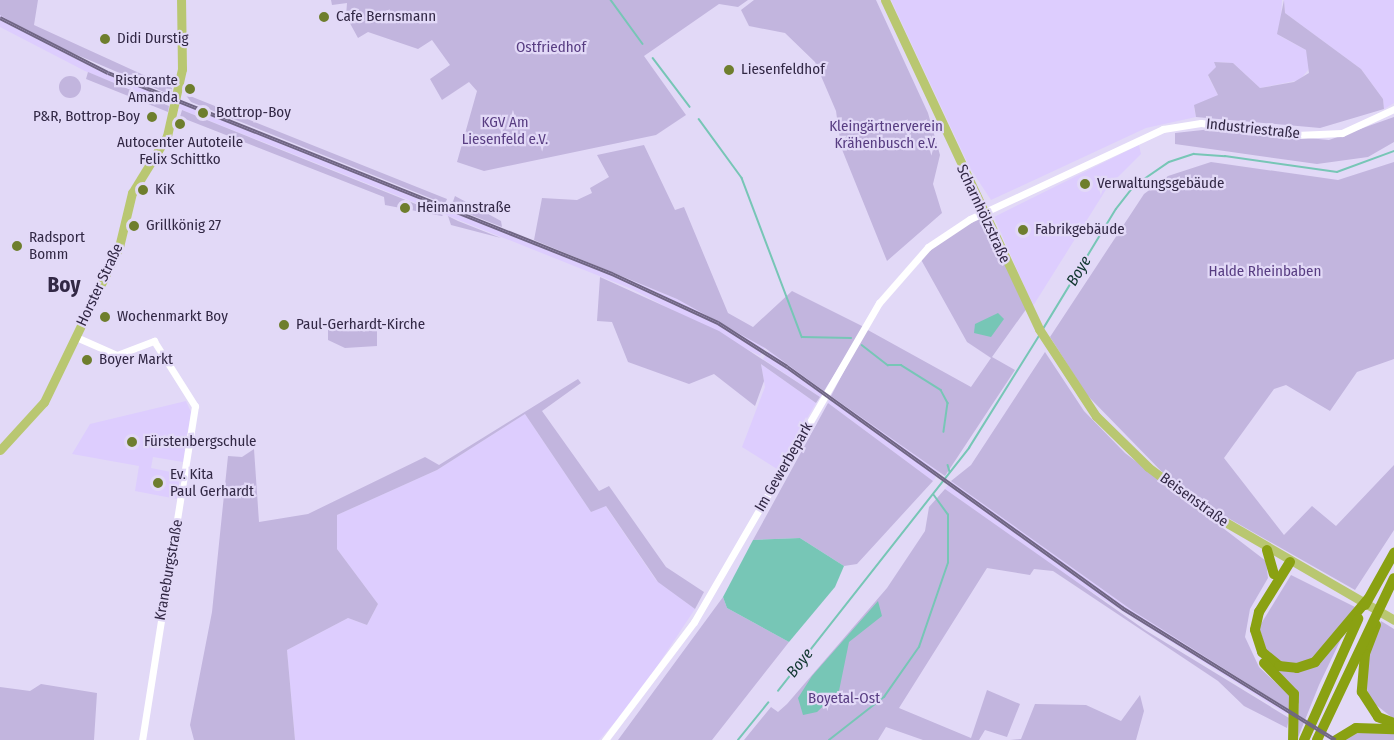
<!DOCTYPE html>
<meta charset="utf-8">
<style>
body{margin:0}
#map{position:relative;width:1394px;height:740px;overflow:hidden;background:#e2d9f7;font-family:"Fira Sans Condensed",sans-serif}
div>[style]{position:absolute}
.built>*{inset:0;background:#ddcdfe}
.green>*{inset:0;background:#c2b5de}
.round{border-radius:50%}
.water>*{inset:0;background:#77c6b6}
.stream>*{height:1.5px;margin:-0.75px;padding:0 0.75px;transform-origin:0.75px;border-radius:0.75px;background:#77c6b6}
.minor>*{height:7px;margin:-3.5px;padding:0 3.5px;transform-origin:3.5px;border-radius:3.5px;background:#fff}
.major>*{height:9px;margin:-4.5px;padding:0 4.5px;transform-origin:4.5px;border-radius:4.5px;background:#b9c771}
.highway>*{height:10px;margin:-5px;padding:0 5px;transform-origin:5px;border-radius:5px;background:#8aa112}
.rail>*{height:4px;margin-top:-2px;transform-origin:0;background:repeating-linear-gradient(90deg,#e2d9f7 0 4.5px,#706684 0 9px);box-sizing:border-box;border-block:2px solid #706684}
.dots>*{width:16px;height:16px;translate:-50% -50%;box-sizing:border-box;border:3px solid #e2d9f7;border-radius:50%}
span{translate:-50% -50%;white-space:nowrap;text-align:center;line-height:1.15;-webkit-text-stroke:4.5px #e2d9f7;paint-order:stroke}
.poi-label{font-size:15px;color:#322845}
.left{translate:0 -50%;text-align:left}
.right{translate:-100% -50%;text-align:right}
.park-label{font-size:15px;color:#583d82}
.street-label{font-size:15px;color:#322845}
.water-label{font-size:16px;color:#10362f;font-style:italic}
.district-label{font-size:21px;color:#322845;font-weight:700}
</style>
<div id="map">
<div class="built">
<div style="clip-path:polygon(891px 0,1282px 0,1280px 36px,1306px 50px,1311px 66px,1300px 80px,1260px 88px,1233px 63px,1214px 62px,1217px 67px,1208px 76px,1218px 95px,1194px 108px,1196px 117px,1146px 128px,991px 200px,970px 168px)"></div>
<div style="clip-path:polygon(1284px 0,1394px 0,1394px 103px,1384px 109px,1383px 99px,1361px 69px,1285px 13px)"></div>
<div style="clip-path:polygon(0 15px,91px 64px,677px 299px,765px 348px,760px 356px,632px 289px,85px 71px,0 27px)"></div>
<div style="clip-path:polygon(1139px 145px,1141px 154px,1107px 188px,1033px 306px,994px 217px)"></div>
<div style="clip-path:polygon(769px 351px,824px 391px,820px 397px,763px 359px)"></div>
<div style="clip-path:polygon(761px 364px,816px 403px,777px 469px,742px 447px,765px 387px)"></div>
<div style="clip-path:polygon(831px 396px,939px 472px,933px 481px,828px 403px)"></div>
<div style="clip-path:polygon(186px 401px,191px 412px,183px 462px,153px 457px,151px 468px,181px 474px,177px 499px,135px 491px,139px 466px,72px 454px,90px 424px)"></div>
<div style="clip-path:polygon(525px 414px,591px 512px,605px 505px,656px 580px,695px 609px,634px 701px,599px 740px,295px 740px,287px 650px,348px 618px,367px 625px,378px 604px,337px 549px,337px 515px,437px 470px)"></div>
<div style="clip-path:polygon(951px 481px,1133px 611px,1289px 710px,1286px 714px,1073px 580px,945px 489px)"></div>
</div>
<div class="green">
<div style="clip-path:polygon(0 0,38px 0,34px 25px,172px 88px,171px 95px,40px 39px,0 15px)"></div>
<div style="clip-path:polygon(331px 0,748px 0,738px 7px,719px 4px,644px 56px,686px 115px,656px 135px,484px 171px,457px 162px,477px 91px,469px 82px,442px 100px,430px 79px,450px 65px,432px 40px,418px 49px,368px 32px,358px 38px,346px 16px,347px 3px,332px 5px)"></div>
<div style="clip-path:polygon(754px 0,876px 0,928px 113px,940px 155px,933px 184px,942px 213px,887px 261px,841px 147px,836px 111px,815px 62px,785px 33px,749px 26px,741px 10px)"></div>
<div style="clip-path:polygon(1284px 0,1285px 13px,1361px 69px,1383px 99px,1384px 109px,1320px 128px,1196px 117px,1194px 105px,1218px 95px,1208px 75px,1216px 67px,1214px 62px,1233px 63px,1260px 88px,1294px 82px,1309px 73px,1306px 50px,1277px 34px)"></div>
<div style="clip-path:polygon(88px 72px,169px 106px,168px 112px,86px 79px)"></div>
<div class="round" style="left:59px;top:76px;width:22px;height:22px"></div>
<div style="clip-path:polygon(185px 94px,447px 199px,445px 204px,191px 102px)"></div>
<div style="clip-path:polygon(182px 110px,443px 215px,442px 216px,385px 205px,384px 197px,180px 117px)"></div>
<div style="clip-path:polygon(1394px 117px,1394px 142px,1368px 157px,1317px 164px,1175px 144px,1175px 133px,1212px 129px,1329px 140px)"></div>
<div style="clip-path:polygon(644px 145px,675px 210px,684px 207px,728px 313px,753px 327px,792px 291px,864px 327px,824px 391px,765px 348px,677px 299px,534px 240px,542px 198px,577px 200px,592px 193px,590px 188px,609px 177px,597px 155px)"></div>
<div style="clip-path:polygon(1211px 162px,1338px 180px,1394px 162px,1394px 359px,1357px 372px,1330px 411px,1286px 385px,1274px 389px,1224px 458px,1284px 535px,1312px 506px,1336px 526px,1394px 465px,1394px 530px,1355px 590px,1214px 510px,1165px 475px,1087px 395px,1050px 337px,1144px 194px,1168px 176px)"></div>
<div style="clip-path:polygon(455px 196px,501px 221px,502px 227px,451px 207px)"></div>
<div style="clip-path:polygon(982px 215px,1027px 308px,992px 357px,1015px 370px,945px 476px,831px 396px,866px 329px,971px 387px,991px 358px,967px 342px,919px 256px)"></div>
<div style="clip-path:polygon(448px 216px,458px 221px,501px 238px,451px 225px)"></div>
<div style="clip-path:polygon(600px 277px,719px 331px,820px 397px,816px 403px,761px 364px,764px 381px,755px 406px,714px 374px,689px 384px,628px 362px,612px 322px,597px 321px)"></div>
<div style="clip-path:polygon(328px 330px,377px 331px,377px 346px,345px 348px,328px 340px)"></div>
<div style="clip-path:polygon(1045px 352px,1084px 411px,1125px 453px,1266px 561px,1268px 578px,1250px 609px,1245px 637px,1259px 667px,1290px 696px,1291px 711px,1133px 611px,951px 481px,971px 465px)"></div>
<div style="clip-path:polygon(578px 379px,581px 383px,542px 411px,599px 491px,609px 486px,666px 567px,704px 592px,695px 609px,658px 582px,606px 506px,591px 512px,525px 414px,437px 470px,337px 515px,337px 549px,378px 604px,367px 625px,348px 618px,287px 650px,295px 740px,194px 740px,190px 725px,212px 612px,228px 456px,242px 457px,254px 449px,259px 522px,308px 514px,425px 457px,439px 465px)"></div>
<div style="clip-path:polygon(828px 403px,933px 481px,857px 564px,844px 566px,800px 538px,753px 540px)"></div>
<div style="clip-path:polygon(945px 489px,1145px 630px,1289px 718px,1287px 728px,1244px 706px,1218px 681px,1053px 571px,1034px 569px,1030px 575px,987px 568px,899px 708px,971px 738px,987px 690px,1020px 704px,1007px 737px,985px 730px,979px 740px,923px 740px,886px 727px,878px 740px,744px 740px,771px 707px,778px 712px,787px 704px,887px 588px,925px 531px,929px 507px)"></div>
<div style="clip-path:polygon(1291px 575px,1355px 607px,1313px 659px,1287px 666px,1268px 656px,1259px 627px)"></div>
<div style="clip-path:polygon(723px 597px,727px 608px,789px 642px,712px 740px,618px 740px)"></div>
<div style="clip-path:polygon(1381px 621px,1394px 629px,1394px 719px,1371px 701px,1365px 684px,1367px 656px)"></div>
<div style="clip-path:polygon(1341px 639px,1319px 685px,1297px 740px,1299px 704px,1269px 663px,1295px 671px)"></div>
<div style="clip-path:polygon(41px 684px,97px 693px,94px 740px,0 740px,0 687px,30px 691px)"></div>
<div style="clip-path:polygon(1140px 695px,1144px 711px,1136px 740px,1010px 740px,1021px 739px,1035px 704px,1086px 705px,1121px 721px)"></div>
<div style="clip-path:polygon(1394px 732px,1394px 740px,1339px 740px,1348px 733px)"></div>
</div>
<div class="water">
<div style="clip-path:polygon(998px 313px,1004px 319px,991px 337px,974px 333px,975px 324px)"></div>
<div style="clip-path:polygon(800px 538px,844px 566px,835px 587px,789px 642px,727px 608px,723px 597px,753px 540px)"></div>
<div style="clip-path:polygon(878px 601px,882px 616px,849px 642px,839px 691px,817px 712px,803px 715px,798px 698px,812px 676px)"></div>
</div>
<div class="stream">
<div style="left:611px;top:0;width:54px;rotate:54deg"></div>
<div style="left:653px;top:58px;width:61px;rotate:52.9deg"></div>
<div style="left:699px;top:119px;width:73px;rotate:53.9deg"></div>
<div style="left:742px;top:178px;width:170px;rotate:69.3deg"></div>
<div style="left:802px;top:337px;width:49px;rotate:1.2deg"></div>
<div style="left:1043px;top:329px;width:140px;rotate:-58.7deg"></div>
<div style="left:1116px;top:209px;width:29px;rotate:-52deg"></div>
<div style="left:1134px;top:186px;width:42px;rotate:-34.4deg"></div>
<div style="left:1169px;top:162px;width:26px;rotate:-18deg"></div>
<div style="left:1194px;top:154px;width:31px;rotate:4deg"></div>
<div style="left:1225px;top:156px;width:113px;rotate:8.1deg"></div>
<div style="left:1337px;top:172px;width:61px;rotate:-20.2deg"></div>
<div style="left:862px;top:345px;width:33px;rotate:38deg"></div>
<div style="left:888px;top:365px;width:13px"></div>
<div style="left:901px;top:365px;width:47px;rotate:32deg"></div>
<div style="left:941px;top:390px;width:15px;rotate:62deg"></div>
<div style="left:948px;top:403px;width:29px;rotate:98deg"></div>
<div style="left:948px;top:465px;width:7px;rotate:74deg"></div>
<div style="left:778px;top:691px;width:309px;rotate:-51.8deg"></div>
<div style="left:969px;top:448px;width:132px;rotate:-58deg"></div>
<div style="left:738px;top:740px;width:48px;rotate:-51deg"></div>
<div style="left:829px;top:740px;width:70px;rotate:-38deg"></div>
<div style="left:884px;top:697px;width:61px;rotate:-55deg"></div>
<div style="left:919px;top:647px;width:89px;rotate:-71deg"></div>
<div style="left:948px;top:563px;width:48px;rotate:-90deg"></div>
<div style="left:948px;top:515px;width:24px;rotate:-126deg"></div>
</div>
<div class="minor">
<div style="left:76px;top:337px;width:45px;rotate:23.7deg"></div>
<div style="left:117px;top:355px;width:40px;rotate:-21deg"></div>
<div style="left:154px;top:341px;width:77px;rotate:57.8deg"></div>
<div style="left:195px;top:406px;width:338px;rotate:99deg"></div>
<div style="left:605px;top:740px;width:148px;rotate:-53deg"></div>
<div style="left:694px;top:622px;width:369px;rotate:-59.9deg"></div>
<div style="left:879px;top:303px;width:74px;rotate:-48.8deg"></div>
<div style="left:928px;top:247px;width:50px;rotate:-33.7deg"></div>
<div style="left:970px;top:219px;width:213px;rotate:-25deg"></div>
<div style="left:1163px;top:129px;width:38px;rotate:-9deg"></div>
<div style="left:1201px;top:123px;width:96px;rotate:7.2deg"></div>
<div style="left:1296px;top:135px;width:46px;rotate:-2.5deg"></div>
<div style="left:1342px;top:133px;width:57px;rotate:-24.8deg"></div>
</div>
<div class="major">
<div style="left:885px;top:0;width:363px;rotate:64.9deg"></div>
<div style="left:1039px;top:329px;width:104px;rotate:56.8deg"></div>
<div style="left:1096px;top:416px;width:73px;rotate:44.4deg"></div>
<div style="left:1148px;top:467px;width:75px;rotate:36.9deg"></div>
<div style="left:1208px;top:512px;width:215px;rotate:30.1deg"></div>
<div style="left:0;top:450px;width:65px;rotate:-47.5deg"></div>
<div style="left:44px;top:402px;width:172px;rotate:-64.2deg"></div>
<div style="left:119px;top:247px;width:56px;rotate:-76.5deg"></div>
<div style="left:132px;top:193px;width:67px;rotate:-58.4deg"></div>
<div style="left:167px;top:136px;width:69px;rotate:-77.4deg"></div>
<div style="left:182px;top:69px;width:69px;rotate:-90.8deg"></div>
</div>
<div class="highway">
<div style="left:1267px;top:550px;width:25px;rotate:74deg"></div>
<div style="left:1290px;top:562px;width:59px;rotate:121.8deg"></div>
<div style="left:1259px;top:612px;width:18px;rotate:103deg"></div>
<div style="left:1255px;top:630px;width:23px;rotate:72deg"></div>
<div style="left:1262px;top:652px;width:22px;rotate:39deg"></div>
<div style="left:1279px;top:666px;width:18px;rotate:6deg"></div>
<div style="left:1297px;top:668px;width:19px;rotate:-18deg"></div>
<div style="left:1315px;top:662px;width:82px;rotate:-49.9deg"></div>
<div style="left:1365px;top:605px;width:60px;rotate:-60.9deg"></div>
<div style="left:1376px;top:625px;width:31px;rotate:111deg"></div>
<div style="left:1365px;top:654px;width:38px;rotate:95deg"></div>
<div style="left:1362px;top:692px;width:30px;rotate:57deg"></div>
<div style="left:1378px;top:717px;width:17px;rotate:21deg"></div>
<div style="left:1264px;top:663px;width:43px;rotate:45.9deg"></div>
<div style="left:1294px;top:694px;width:46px;rotate:91.2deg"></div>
<div style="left:1304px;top:740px;width:133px;rotate:-65.9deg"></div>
<div style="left:1317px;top:740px;width:179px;rotate:-64.6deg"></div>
<div style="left:1336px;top:740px;width:23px;rotate:-31deg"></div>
<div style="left:1356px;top:728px;width:38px;rotate:2deg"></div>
</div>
<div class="rail">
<div style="left:0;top:18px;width:121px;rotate:27deg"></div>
<div style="left:108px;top:73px;width:543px;rotate:21.74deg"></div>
<div style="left:612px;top:274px;width:117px;rotate:24.8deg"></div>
<div style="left:718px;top:323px;width:82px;rotate:32.5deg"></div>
<div style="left:787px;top:367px;width:413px;rotate:35.7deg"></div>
<div style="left:1122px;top:608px;width:251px;rotate:31.8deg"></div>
</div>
<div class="dots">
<div style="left:324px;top:17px;background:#6e7e2d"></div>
<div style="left:105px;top:39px;background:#6e7e2d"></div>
<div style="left:729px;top:70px;background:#6e7e2d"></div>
<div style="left:190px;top:89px;background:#6e7e2d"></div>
<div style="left:203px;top:113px;background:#6e7e2d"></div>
<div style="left:152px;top:117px;background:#6e7e2d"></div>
<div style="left:180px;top:124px;background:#6e7e2d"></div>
<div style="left:1085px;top:184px;background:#6e7e2d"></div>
<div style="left:143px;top:190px;background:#6e7e2d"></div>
<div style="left:405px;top:208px;background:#6e7e2d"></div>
<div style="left:134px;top:226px;background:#6e7e2d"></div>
<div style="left:1023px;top:230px;background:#6e7e2d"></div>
<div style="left:17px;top:246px;background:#6e7e2d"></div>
<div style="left:105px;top:317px;background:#6e7e2d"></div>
<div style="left:284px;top:325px;background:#6e7e2d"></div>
<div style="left:87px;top:360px;background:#6e7e2d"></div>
<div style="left:132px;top:442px;background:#6e7e2d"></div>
<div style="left:158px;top:483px;background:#6e7e2d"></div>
</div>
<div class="poi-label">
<span class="left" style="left:336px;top:17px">Cafe Bernsmann</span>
<span class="left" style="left:117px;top:39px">Didi Durstig</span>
<span class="left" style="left:741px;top:70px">Liesenfeldhof</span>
<span class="right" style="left:178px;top:89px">Ristorante<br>Amanda</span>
<span class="left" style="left:216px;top:113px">Bottrop-Boy</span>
<span class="right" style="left:140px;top:117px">P&amp;R, Bottrop-Boy</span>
<span style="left:180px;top:151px">Autocenter Autoteile<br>Felix Schittko</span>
<span class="left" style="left:1097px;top:184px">Verwaltungsgebäude</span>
<span class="left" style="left:155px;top:190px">KiK</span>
<span class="left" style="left:417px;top:208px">Heimannstraße</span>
<span class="left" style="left:146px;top:226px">Grillkönig 27</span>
<span class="left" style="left:1035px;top:230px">Fabrikgebäude</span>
<span class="left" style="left:29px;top:246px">Radsport<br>Bomm</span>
<span class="left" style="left:117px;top:317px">Wochenmarkt Boy</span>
<span class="left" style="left:296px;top:325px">Paul-Gerhardt-Kirche</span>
<span class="left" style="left:99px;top:360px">Boyer Markt</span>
<span class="left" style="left:144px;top:442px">Fürstenbergschule</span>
<span class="left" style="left:170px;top:483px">Ev. Kita<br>Paul Gerhardt</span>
</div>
<div class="park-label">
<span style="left:551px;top:48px">Ostfriedhof</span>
<span style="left:505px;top:131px">KGV Am<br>Liesenfeld e.V.</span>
<span style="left:886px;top:135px">Kleingärtnerverein<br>Krähenbusch e.V.</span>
<span style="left:1265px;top:272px">Halde Rheinbaben</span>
<span style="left:844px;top:699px">Boyetal-Ost</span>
</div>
<div class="street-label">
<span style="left:1253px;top:129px;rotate:6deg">Industriestraße</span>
<span style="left:983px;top:214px;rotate:65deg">Scharnhölzstraße</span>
<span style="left:100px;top:285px;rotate:-65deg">Horster Straße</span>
<span style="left:784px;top:467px;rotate:-60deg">Im Gewerbepark</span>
<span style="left:1194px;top:500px;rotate:36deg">Beisenstraße</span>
<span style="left:169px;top:570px;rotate:-80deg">Kraneburgstraße</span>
</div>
<div class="water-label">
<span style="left:1079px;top:271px;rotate:-59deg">Boye</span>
<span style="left:800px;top:663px;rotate:-52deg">Boye</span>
</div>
<div class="district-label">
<span style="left:64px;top:285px">Boy</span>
</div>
</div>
